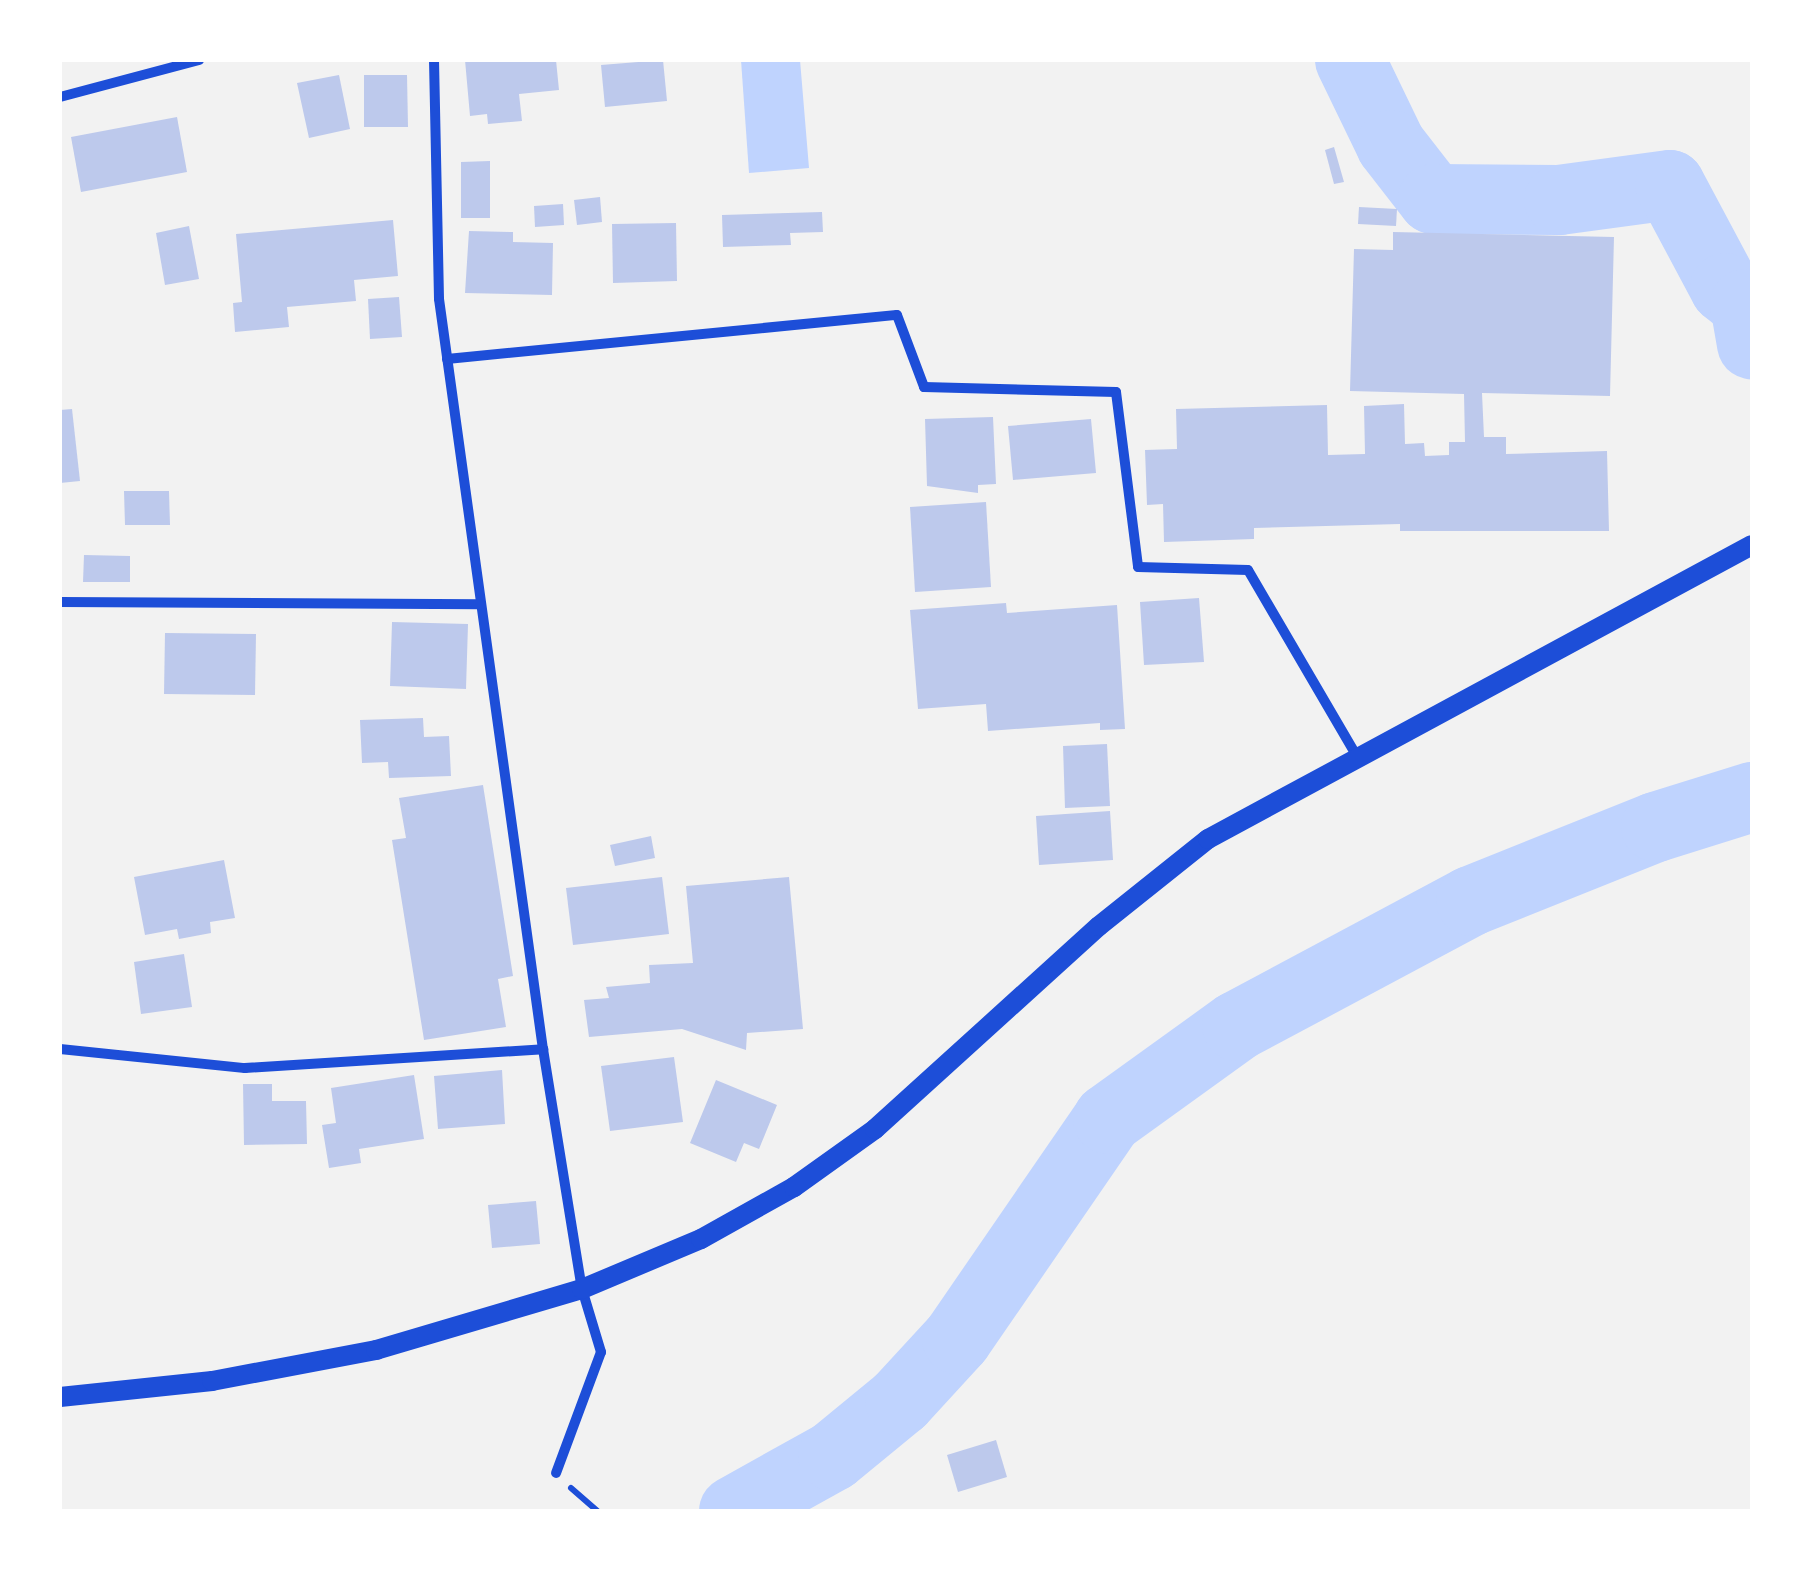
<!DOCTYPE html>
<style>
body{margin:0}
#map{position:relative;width:1812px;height:1571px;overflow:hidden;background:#f2f2f2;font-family:"Roboto Condensed",sans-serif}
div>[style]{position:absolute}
.water>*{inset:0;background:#bfd3fe}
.river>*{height:70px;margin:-35px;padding:0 35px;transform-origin:35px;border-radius:35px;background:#bfd3fe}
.building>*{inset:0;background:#bdc9ec}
.path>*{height:6px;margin:-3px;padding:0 3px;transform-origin:3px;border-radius:3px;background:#1d4ed8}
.minor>*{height:10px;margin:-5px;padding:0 5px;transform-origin:5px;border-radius:5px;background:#1d4ed8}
.secondary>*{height:20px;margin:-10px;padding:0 10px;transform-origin:10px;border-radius:10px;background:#1d4ed8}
span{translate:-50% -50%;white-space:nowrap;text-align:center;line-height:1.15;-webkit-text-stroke:9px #fff;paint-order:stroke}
.frame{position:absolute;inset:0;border:62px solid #fff;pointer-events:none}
</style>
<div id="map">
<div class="water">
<div style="clip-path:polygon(741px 60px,800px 60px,809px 168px,749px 173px)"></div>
</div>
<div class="river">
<div style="left:1350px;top:60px;width:94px;rotate:64.2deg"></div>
<div style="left:1391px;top:145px;width:68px;rotate:52.1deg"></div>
<div style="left:1433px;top:199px;width:126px;rotate:0.5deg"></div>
<div style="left:1559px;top:200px;width:112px;rotate:-7.7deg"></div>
<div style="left:1670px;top:185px;width:117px;rotate:61.9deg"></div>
<div style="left:1725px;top:288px;width:26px;rotate:39deg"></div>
<div style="left:1745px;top:304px;width:41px;rotate:80.1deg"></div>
<div style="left:734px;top:1511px;width:113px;rotate:-29.1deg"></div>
<div style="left:833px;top:1456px;width:87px;rotate:-39.4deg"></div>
<div style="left:900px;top:1401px;width:84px;rotate:-47.4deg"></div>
<div style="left:957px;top:1339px;width:267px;rotate:-55.5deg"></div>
<div style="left:1108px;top:1119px;width:159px;rotate:-35.8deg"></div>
<div style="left:1237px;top:1026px;width:265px;rotate:-28.1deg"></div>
<div style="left:1471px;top:901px;width:199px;rotate:-21.8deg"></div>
<div style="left:1656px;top:827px;width:101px;rotate:-17.4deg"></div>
</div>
<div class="building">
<div style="clip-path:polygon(465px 60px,556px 60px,559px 90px,519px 94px,522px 121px,488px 124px,487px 114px,470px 116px)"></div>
<div style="clip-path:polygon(663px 60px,667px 101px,605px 107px,601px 65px)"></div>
<div style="clip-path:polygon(339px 75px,350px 129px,309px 138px,297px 83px)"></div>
<div style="clip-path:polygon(364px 75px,407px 75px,408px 127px,364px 127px)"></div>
<div style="clip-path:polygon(177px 117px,187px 172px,81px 192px,71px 137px)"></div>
<div style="clip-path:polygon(1334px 147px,1344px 182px,1334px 184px,1325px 150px)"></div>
<div style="clip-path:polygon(490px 161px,490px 218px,461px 218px,461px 162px)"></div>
<div style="clip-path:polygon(600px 197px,602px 222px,577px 225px,574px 200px)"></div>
<div style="clip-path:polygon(563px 204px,564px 225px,535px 227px,534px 206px)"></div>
<div style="clip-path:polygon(1359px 207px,1397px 209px,1396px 226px,1358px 224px)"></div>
<div style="clip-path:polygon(822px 212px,823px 232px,790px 233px,791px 245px,723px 247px,722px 215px)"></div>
<div style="clip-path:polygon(393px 220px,398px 276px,354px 280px,356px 301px,287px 307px,289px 327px,235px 332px,233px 303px,242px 302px,236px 234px)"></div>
<div style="clip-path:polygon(676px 223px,677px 281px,613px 283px,612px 224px)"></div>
<div style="clip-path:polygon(189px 226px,199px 279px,165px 285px,156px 233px)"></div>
<div style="clip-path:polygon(469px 231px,513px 232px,513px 242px,553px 243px,552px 295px,465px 293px)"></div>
<div style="clip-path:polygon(1393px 232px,1614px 237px,1610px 396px,1482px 393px,1484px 437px,1506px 437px,1506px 454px,1607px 451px,1609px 531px,1400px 531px,1400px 524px,1254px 528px,1254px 539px,1164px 542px,1163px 504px,1147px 505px,1145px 450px,1177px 449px,1176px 409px,1327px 405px,1328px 455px,1365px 454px,1364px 406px,1404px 404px,1405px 444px,1424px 443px,1425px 456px,1449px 455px,1449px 442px,1465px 442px,1464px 394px,1350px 391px,1354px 249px,1393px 250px)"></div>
<div style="clip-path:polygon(399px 297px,402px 337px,370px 339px,368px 299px)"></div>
<div style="clip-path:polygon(72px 409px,80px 481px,60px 483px,60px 410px)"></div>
<div style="clip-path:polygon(993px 417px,996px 484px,978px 485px,978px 493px,927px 486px,925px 419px)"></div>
<div style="clip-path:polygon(1091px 419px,1096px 473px,1013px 480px,1008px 426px)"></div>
<div style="clip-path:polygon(124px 491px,169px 491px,170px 525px,125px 525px)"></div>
<div style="clip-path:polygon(986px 502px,991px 587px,915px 592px,910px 507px)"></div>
<div style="clip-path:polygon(84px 555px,130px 556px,130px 582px,83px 582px)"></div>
<div style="clip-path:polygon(1199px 598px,1204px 662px,1144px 665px,1140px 602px)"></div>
<div style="clip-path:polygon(1006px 603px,1007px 613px,1117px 605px,1125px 729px,1100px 730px,1100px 723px,988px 731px,986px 704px,918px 709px,910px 610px)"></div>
<div style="clip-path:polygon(392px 622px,468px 624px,466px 689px,390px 686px)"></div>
<div style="clip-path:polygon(165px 633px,256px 634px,255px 695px,164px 694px)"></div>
<div style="clip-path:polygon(423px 718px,424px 737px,449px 736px,451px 776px,389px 778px,388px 762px,362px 763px,360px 720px)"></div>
<div style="clip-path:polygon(1107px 744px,1110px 806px,1065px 808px,1063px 746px)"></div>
<div style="clip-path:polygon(483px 785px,513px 976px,498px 979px,506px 1027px,424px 1040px,392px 840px,406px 838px,399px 798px)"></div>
<div style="clip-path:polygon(1110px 811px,1113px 860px,1039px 865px,1036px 816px)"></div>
<div style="clip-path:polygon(651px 836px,655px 858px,615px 866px,610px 845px)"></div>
<div style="clip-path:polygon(224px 860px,235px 918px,210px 922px,211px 933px,179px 939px,177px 929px,145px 935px,134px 877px)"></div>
<div style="clip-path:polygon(662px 877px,669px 934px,573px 945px,566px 888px)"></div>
<div style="clip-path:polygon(789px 877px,803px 1029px,747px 1033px,746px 1050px,682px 1029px,589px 1037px,584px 1000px,609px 998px,606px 987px,650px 983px,649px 965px,693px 963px,686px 886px)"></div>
<div style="clip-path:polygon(184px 954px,192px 1007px,141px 1014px,134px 962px)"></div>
<div style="clip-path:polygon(674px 1057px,683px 1122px,610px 1131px,601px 1066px)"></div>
<div style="clip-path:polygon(502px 1070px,505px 1124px,438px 1129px,434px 1076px)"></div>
<div style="clip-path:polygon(414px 1075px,424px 1139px,359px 1149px,361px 1163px,329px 1168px,322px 1125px,336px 1123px,331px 1088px)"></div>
<div style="clip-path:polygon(716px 1080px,777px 1105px,759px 1149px,744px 1143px,736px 1162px,690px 1143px)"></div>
<div style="clip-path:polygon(243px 1084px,272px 1084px,272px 1101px,306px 1101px,307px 1144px,244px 1145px)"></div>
<div style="clip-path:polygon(536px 1201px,540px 1244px,492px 1248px,488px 1205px)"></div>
<div style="clip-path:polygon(996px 1440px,1007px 1477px,958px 1492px,947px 1455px)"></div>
</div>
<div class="path">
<div style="left:571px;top:1488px;width:35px;rotate:41deg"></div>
</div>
<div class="minor">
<div style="left:434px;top:60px;width:239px;rotate:88.8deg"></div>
<div style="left:439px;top:299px;width:757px;rotate:82.11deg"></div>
<div style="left:543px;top:1049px;width:243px;rotate:80.8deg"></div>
<div style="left:582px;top:1289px;width:66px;rotate:73.2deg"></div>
<div style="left:601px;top:1352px;width:129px;rotate:110.4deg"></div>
<div style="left:60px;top:97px;width:144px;rotate:-14.9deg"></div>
<div style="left:447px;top:359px;width:452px;rotate:-5.6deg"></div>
<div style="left:897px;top:315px;width:77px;rotate:69.4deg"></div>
<div style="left:924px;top:387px;width:192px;rotate:1.5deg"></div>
<div style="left:1116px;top:392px;width:176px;rotate:82.8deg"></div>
<div style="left:1138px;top:567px;width:110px;rotate:1.6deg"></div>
<div style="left:1248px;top:570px;width:214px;rotate:59.7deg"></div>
<div style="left:60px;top:602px;width:421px;rotate:0.3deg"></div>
<div style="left:60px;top:1049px;width:186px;rotate:5.9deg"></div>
<div style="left:245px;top:1068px;width:299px;rotate:-3.6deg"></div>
</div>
<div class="secondary">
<div style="left:60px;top:1397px;width:153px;rotate:-6deg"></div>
<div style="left:212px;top:1381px;width:167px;rotate:-10.7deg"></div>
<div style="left:376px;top:1350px;width:215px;rotate:-16.5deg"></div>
<div style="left:582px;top:1289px;width:129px;rotate:-22.8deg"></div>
<div style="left:701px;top:1239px;width:107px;rotate:-29.2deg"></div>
<div style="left:794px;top:1187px;width:100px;rotate:-35.6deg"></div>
<div style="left:875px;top:1129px;width:302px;rotate:-42.2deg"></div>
<div style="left:1099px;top:926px;width:139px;rotate:-38.6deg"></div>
<div style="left:1208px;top:839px;width:618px;rotate:-28.39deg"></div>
</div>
<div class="frame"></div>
</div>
